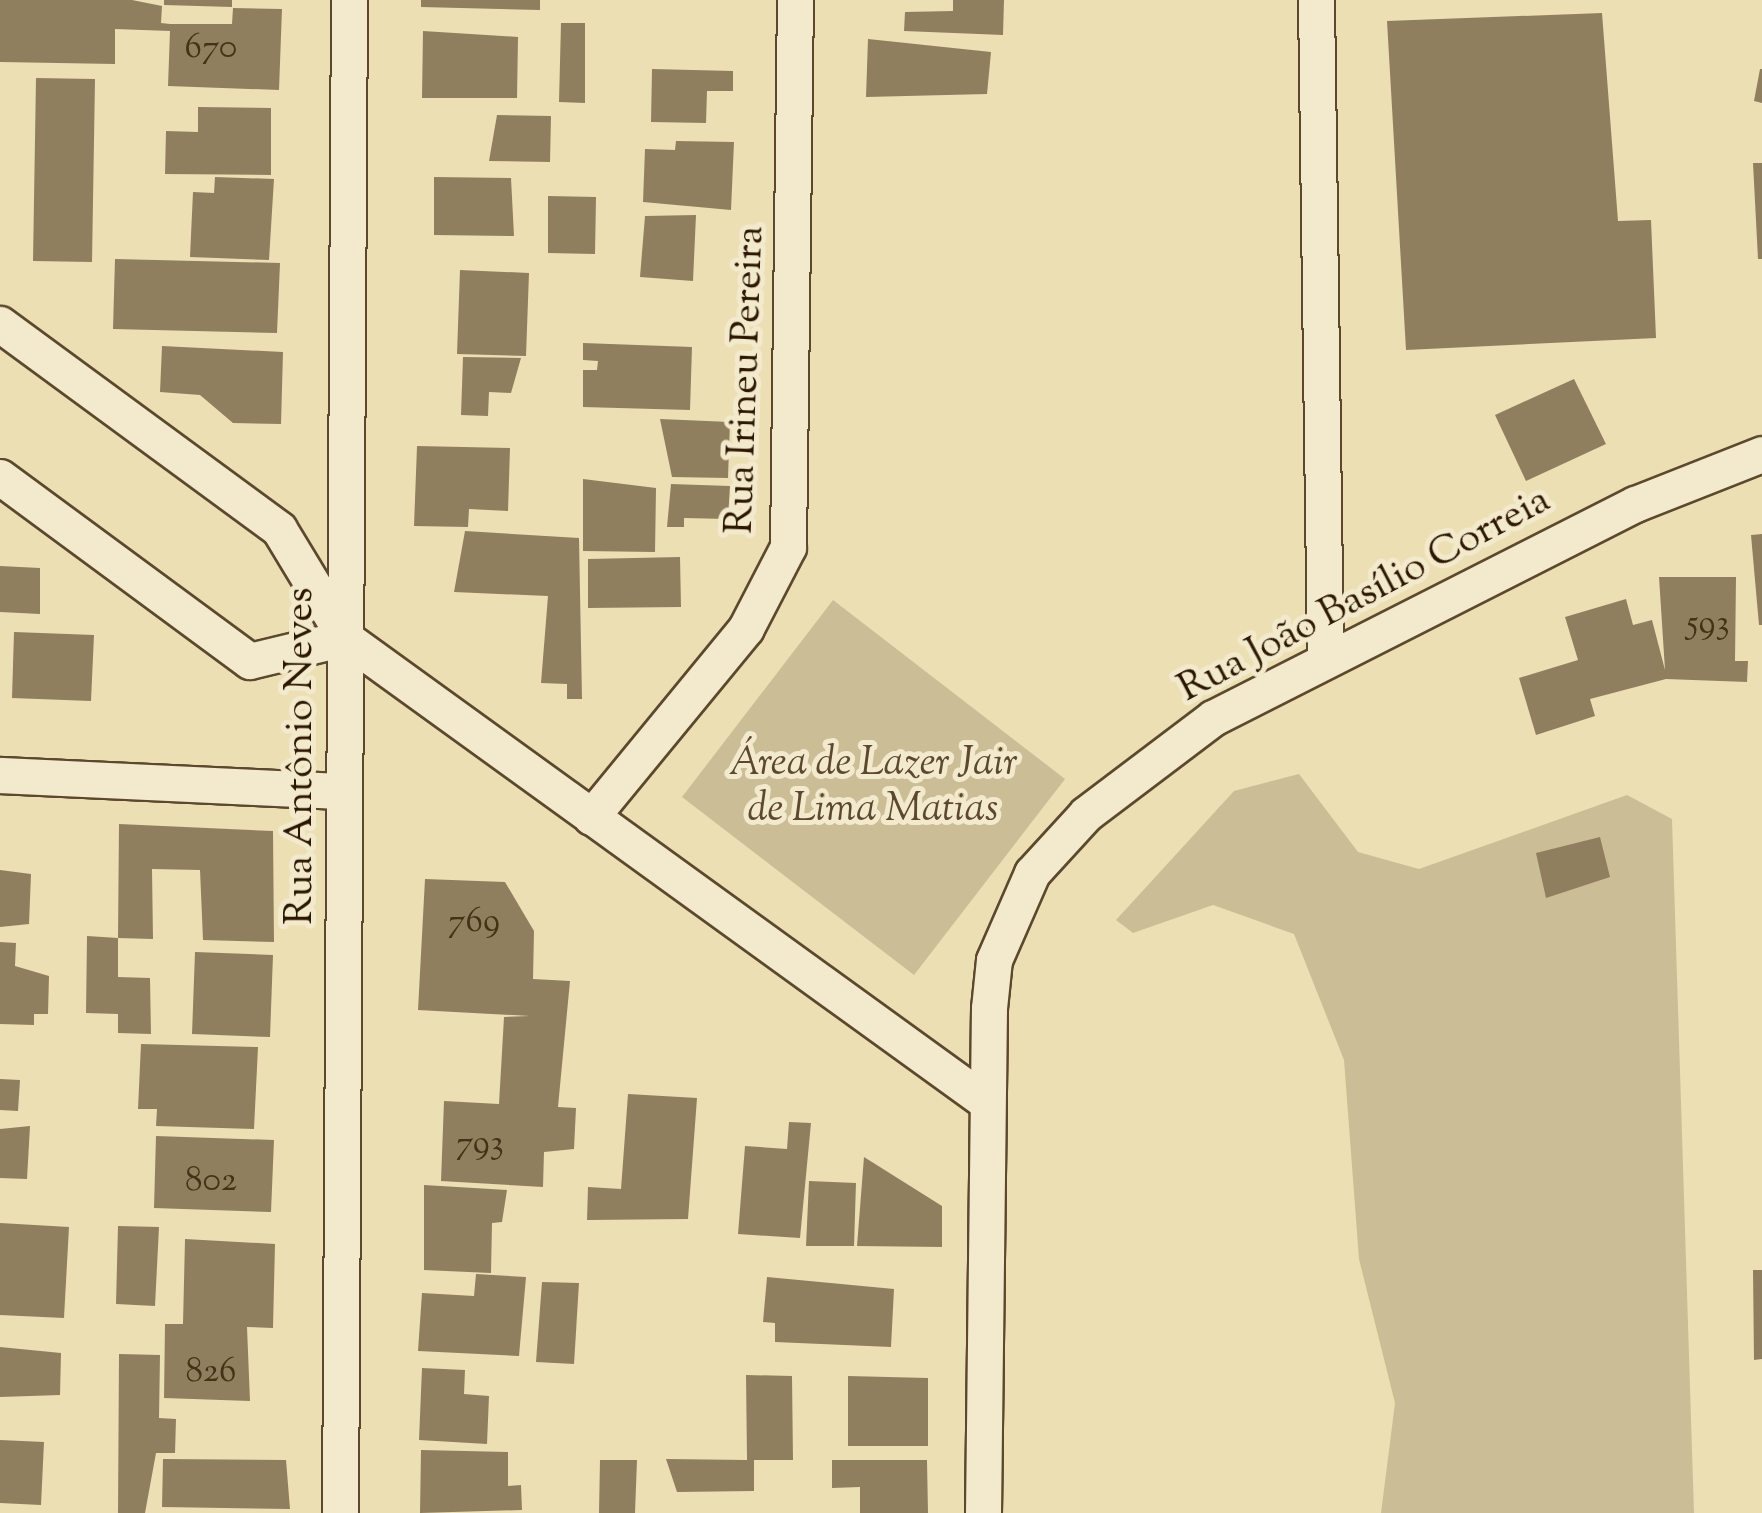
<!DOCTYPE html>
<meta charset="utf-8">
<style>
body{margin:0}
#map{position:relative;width:1762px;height:1513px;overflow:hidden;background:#ecdfb4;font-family:"Sorts Mill Goudy",serif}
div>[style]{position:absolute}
.green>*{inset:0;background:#cbbd95}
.building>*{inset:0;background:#907f5e}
.roads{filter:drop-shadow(2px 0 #5c492d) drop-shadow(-2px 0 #5c492d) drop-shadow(0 2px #5c492d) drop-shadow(0 -2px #5c492d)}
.minor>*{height:35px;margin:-17.5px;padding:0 17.5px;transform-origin:17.5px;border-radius:17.5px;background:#f3eace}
span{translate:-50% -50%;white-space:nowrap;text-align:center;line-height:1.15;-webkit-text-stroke:10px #f3eace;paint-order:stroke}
.number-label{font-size:35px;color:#453118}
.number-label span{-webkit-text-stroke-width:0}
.street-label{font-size:40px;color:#2c1700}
.park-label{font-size:40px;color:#5c492d;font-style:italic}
</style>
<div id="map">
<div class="green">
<div style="clip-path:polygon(833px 600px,1065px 779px,914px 975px,682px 797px)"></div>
<div style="clip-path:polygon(1299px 774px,1358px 852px,1419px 869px,1627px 795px,1672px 819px,1694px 1513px,1381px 1513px,1395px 1403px,1359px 1259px,1344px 1060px,1294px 934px,1213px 905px,1133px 933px,1116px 920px,1234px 791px)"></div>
</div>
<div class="building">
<div style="clip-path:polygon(0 0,132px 0,162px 6px,161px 23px,170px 24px,232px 24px,233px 8px,282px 9px,279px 90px,168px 86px,170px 31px,115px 29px,115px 64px,0 62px)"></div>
<div style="clip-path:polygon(164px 0,232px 0,232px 7px,164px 5px)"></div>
<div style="clip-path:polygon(421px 0,540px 0,540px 10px,421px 7px)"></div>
<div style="clip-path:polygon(953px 0,1004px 0,1003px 35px,904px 31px,905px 12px,953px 11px)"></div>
<div style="clip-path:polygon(1602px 13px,1618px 221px,1651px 220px,1656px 338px,1406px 350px,1387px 21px)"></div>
<div style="clip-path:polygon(561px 23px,585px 23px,585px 103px,559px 102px)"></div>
<div style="clip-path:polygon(423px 31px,518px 37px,517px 98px,422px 98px)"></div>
<div style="clip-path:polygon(868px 39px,991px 52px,987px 94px,866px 97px)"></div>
<div style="clip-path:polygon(652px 69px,733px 71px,733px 91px,707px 91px,706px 123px,651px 122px)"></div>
<div style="clip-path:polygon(1760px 69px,1762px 69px,1762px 103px,1754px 101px)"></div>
<div style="clip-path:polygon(36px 78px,95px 79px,92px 262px,33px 261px)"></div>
<div style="clip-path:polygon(198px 107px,271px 108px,271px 175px,165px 174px,166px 131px,198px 132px)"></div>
<div style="clip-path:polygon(497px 115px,551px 116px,550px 162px,489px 161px)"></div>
<div style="clip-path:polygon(676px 141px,734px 142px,731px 210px,643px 202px,645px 149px,675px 150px)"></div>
<div style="clip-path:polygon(1753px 163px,1762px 163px,1762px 259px,1758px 259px)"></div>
<div style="clip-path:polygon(215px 177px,274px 179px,269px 260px,190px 257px,193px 192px,214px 193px)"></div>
<div style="clip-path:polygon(434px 177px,511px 178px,514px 236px,434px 235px)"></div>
<div style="clip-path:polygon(548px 196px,596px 197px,595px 254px,548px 253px)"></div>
<div style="clip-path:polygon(696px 215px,693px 281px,640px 277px,645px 216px)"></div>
<div style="clip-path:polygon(115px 259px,280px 263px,277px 333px,113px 329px)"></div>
<div style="clip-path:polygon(460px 270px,529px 273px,526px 356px,457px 354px)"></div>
<div style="clip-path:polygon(583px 343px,692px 347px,690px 410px,583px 407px,583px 370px,597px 370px,598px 361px,583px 360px)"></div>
<div style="clip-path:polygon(162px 346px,283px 352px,281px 424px,233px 423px,200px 395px,160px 392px)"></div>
<div style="clip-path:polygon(463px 357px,521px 358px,511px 393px,489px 392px,488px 416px,461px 415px)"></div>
<div style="clip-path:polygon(1574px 379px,1606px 444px,1526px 481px,1495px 415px)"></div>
<div style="clip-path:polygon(660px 419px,730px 422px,728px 478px,672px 477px)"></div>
<div style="clip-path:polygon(417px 446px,510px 448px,508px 511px,469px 509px,468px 527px,414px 526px)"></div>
<div style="clip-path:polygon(583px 479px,656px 488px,655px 552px,583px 551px)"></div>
<div style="clip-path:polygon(671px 484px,730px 486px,728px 519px,684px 518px,684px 527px,667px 527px)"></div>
<div style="clip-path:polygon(465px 531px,579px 538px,582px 699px,567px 699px,567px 684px,541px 683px,548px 596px,454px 592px)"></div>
<div style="clip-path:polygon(1762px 534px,1762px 625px,1759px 625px,1751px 535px)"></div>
<div style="clip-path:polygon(680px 557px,681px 607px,588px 608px,588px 559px)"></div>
<div style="clip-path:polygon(0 566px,40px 568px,40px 614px,0 612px)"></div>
<div style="clip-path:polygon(1659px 577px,1736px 577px,1735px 661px,1748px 661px,1747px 682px,1666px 679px,1590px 699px,1595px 716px,1536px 735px,1519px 678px,1578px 660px,1565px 617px,1626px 599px,1633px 625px,1652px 620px,1665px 670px)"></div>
<div style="clip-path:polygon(14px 632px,94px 635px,91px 701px,12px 698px)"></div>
<div style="clip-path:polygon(119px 824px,273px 831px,274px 942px,203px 940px,200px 870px,152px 869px,153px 939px,118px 938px)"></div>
<div style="clip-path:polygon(1600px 837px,1610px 877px,1546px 898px,1536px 853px)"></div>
<div style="clip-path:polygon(0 870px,31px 874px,29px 924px,0 927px)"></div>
<div style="clip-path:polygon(425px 879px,505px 882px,534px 931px,533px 979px,570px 981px,558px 1107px,576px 1108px,574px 1149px,544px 1152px,543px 1187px,441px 1181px,444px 1101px,499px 1104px,504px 1017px,530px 1016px,418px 1010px)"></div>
<div style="clip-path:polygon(87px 936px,118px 938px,118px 977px,150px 978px,151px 1034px,118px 1033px,118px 1014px,86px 1013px)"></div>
<div style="clip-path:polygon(0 942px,16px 943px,15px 966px,49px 976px,48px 1014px,34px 1014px,34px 1025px,0 1024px)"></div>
<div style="clip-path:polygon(195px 952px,273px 955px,270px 1037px,192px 1034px)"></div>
<div style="clip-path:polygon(141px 1044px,258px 1047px,254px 1129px,156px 1126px,157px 1109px,138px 1109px)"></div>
<div style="clip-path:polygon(0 1079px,20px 1080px,18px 1111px,0 1110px)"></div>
<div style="clip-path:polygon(628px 1094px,697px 1098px,688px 1219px,587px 1220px,588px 1187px,621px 1189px)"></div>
<div style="clip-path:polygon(789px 1122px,811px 1123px,800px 1238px,738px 1234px,745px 1146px,787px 1149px)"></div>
<div style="clip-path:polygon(30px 1126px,27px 1179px,0 1178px,0 1129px)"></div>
<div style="clip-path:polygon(156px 1136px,274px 1140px,271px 1212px,154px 1208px)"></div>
<div style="clip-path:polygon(864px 1157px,942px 1206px,942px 1247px,857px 1246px)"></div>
<div style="clip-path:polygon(809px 1181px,856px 1183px,854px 1246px,806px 1246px)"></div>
<div style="clip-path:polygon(424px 1185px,507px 1190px,502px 1222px,492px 1223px,491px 1273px,424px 1270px)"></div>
<div style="clip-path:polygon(0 1223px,69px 1227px,64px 1318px,0 1315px)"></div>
<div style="clip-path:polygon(118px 1226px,159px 1227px,155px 1306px,116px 1304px)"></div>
<div style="clip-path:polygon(185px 1239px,275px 1244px,273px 1328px,247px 1327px,250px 1401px,164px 1398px,165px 1324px,183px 1324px)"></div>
<div style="clip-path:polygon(1753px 1270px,1762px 1270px,1762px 1359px,1754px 1360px)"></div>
<div style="clip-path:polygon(476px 1274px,526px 1277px,519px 1356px,418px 1351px,422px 1293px,474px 1296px)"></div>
<div style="clip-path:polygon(767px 1277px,894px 1289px,891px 1347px,775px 1342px,775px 1323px,763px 1322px)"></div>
<div style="clip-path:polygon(542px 1282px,579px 1283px,574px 1364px,536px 1362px)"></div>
<div style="clip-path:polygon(0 1347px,61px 1353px,60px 1395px,0 1397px)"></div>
<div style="clip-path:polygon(119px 1354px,160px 1355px,159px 1418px,176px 1419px,175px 1453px,156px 1453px,145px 1513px,118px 1513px)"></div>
<div style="clip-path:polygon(422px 1368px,465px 1370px,464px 1394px,489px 1396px,487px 1444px,419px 1440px)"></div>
<div style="clip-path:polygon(746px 1375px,792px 1376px,793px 1460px,754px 1460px,754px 1491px,677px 1492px,666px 1459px,747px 1460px)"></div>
<div style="clip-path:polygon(848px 1376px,928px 1378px,928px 1446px,848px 1446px)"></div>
<div style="clip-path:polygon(0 1440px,44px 1442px,41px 1505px,0 1503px)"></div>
<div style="clip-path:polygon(421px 1450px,508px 1452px,508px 1486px,521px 1485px,522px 1510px,420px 1513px)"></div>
<div style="clip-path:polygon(163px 1459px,286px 1460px,290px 1509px,162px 1507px)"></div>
<div style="clip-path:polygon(600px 1460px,637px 1460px,635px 1513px,599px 1513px)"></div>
<div style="clip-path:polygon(832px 1460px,927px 1460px,928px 1513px,860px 1513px,860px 1487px,832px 1488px)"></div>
</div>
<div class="roads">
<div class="minor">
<div style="left:1316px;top:0;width:655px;rotate:89.21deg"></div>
<div style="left:0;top:324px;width:346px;rotate:36.3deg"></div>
<div style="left:279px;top:529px;width:127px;rotate:58.8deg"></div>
<div style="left:345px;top:638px;width:789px;rotate:35.87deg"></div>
<div style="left:0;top:477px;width:310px;rotate:36.4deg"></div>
<div style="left:250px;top:661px;width:98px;rotate:-13.6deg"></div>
<div style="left:0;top:775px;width:344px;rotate:2.7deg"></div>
<div style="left:591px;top:817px;width:244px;rotate:-50.6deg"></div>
<div style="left:746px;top:628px;width:91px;rotate:-62.6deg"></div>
<div style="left:788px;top:547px;width:547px;rotate:-89.27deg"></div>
<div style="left:340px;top:1513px;width:1513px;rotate:-89.66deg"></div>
<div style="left:983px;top:1513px;width:505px;rotate:-89.32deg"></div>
<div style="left:989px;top:1008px;width:48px;rotate:-84.1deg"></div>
<div style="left:994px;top:960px;width:95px;rotate:-66.4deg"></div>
<div style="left:1032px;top:873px;width:80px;rotate:-47.5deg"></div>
<div style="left:1086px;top:814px;width:159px;rotate:-37.1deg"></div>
<div style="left:1213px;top:718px;width:473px;rotate:-26.9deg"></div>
<div style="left:1635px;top:504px;width:136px;rotate:-21.5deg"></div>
</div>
</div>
<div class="number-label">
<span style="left:211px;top:49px">670</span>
<span style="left:1708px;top:625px">593</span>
<span style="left:474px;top:923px">769</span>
<span style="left:480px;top:1145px">793</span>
<span style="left:211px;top:1182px">802</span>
<span style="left:211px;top:1373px">826</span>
</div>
<div class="street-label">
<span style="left:747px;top:380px;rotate:-88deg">Rua Irineu Pereira</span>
<span style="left:1365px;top:596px;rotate:-28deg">Rua João Basílio Correia</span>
<span style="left:302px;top:756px;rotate:-90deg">Rua Antônio Neves</span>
</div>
<div class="park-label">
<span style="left:873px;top:788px">Área de Lazer Jair<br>de Lima Matias</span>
</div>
</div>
